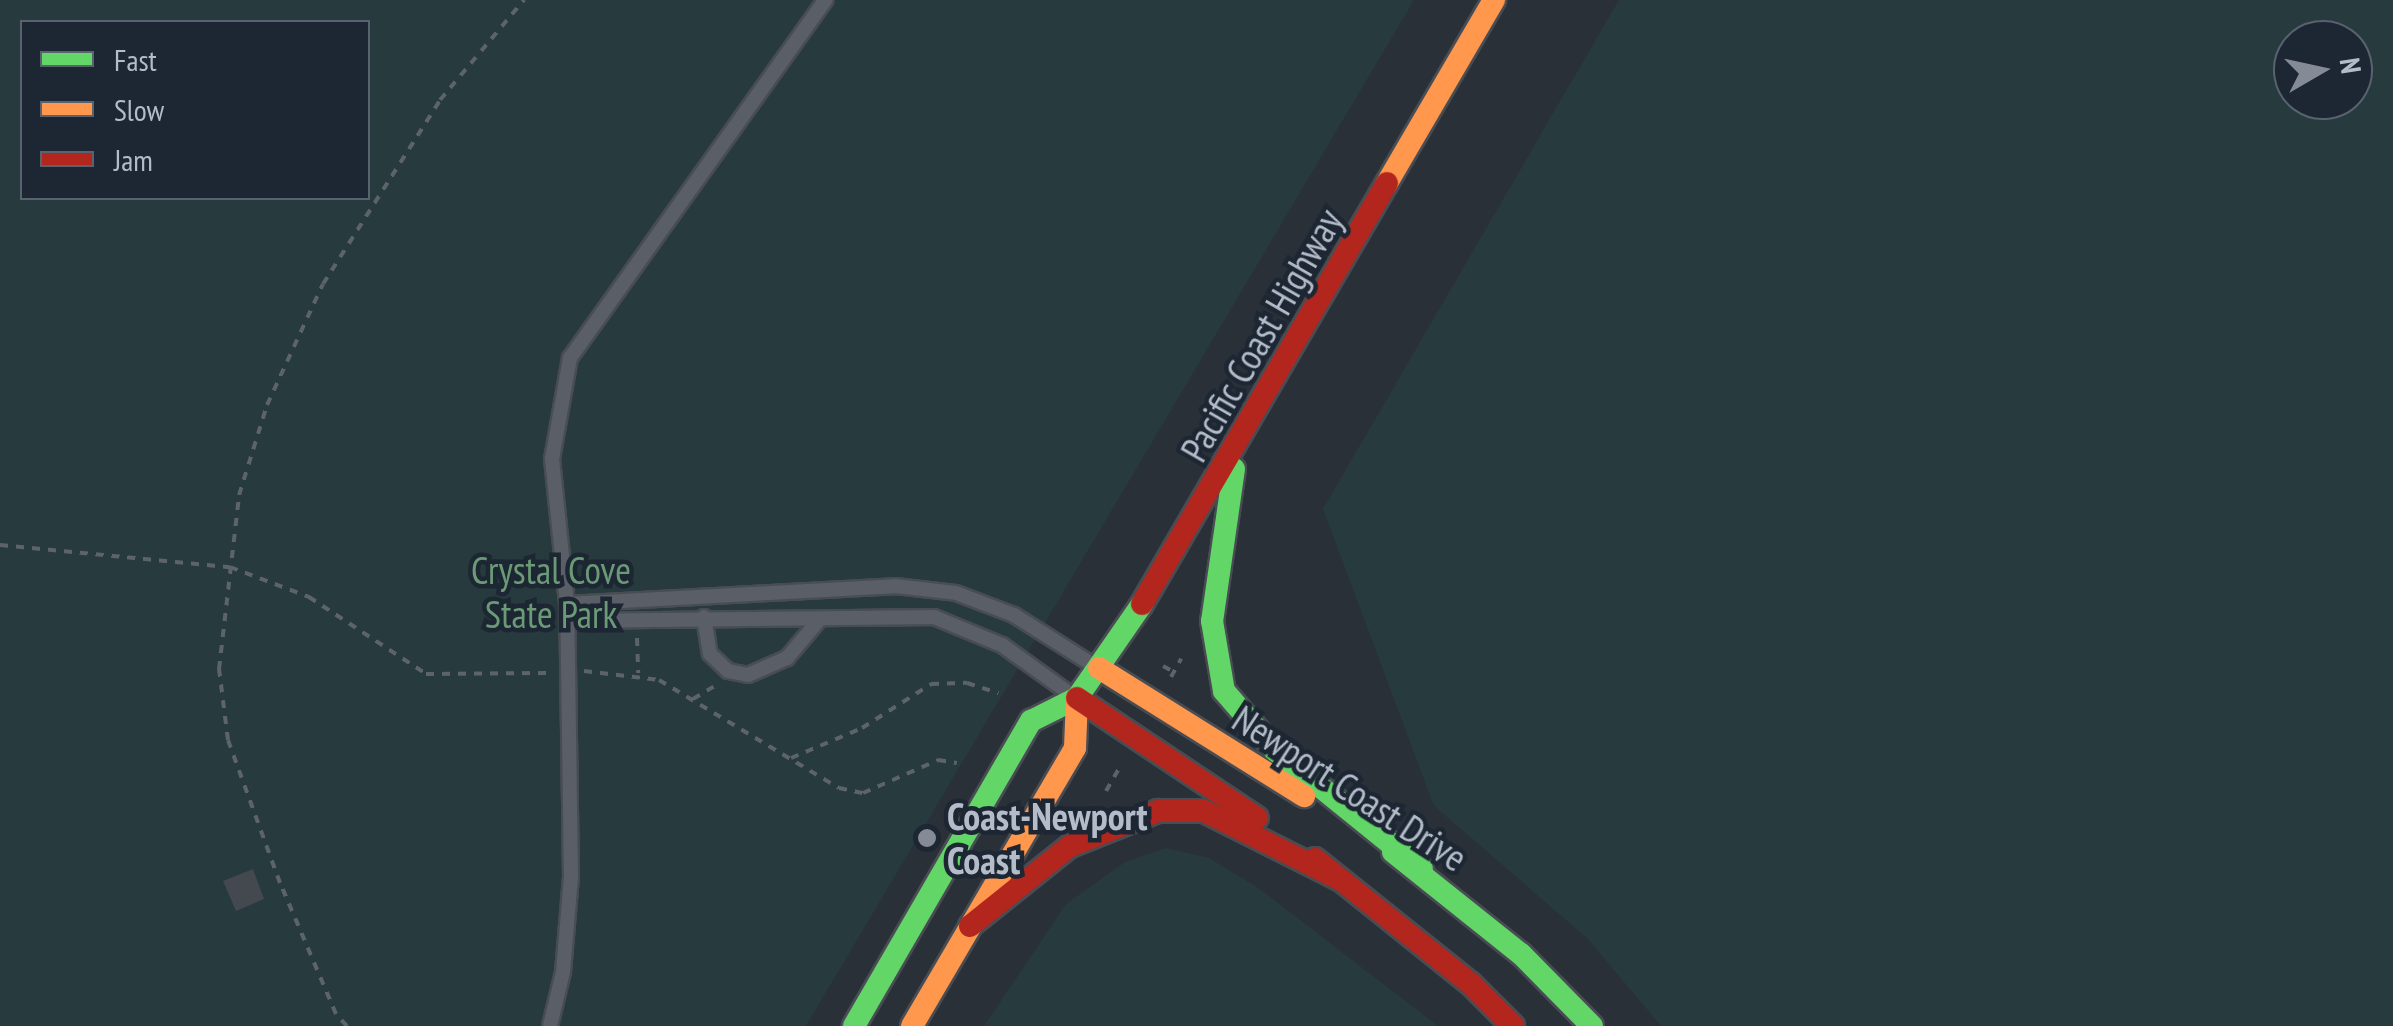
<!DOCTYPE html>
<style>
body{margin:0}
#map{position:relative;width:2393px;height:1026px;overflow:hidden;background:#2a3038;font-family:"PT Sans Narrow",sans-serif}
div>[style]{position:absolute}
.green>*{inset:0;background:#273a3e}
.building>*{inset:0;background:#444950}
.path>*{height:4px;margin-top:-2px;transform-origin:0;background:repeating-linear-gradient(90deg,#5d636a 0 8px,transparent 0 16px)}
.roads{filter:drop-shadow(2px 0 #484c53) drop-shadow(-2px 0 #484c53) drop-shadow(0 2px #484c53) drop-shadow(0 -2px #484c53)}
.lane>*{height:14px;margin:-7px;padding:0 7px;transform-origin:7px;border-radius:7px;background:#5a5e66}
.fast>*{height:22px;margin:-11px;padding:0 11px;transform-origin:11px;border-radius:11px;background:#63d668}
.slow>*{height:22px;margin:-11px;padding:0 11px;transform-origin:11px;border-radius:11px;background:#ff974d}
.jam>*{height:22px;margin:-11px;padding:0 11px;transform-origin:11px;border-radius:11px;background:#b3261e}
.dots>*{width:28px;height:28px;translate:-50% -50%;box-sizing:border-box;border:5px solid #1d2633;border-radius:50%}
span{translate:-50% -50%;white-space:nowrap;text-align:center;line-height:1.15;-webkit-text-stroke:9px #1d2633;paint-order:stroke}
.street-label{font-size:38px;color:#b4bcc9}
.park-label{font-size:38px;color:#6b9a76}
.poi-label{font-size:38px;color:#b4bcc9;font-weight:700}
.left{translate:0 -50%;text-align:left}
.legend{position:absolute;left:20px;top:20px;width:350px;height:180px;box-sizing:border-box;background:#1d2633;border:2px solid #59626f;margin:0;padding:12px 18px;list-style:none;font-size:30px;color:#b4bcc9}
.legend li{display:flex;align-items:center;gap:20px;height:50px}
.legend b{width:50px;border:2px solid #59626f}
.north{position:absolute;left:2273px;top:20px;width:100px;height:100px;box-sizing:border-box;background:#1d2633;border:2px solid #59626f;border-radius:50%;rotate:81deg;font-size:28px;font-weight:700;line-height:40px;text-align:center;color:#b4bcc9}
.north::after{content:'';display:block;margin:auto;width:35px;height:45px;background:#848b96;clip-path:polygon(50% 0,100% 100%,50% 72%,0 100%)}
</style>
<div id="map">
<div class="green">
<div style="clip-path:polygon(evenodd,0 0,1414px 0,806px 1026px,0 1026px,0 0,22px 22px,368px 22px,368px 198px,22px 198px,22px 22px)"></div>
<div style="clip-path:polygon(evenodd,1619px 0,2393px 0,2393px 1026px,1661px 1026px,1587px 938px,1434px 806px,1323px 509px,1619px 0,2353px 40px,2353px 100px,2293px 100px,2293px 40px,2353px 40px)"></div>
<div style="clip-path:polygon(1166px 848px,1209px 858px,1260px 889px,1438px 1026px,984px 1026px,1066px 904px,1125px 862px)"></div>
</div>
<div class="building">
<div style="clip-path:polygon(253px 869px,264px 899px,236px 911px,223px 881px)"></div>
</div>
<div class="path">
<div style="left:0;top:545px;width:231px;rotate:5.5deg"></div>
<div style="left:230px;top:567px;width:85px;rotate:20.8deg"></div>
<div style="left:309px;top:597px;width:140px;rotate:33.3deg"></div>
<div style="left:426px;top:674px;width:123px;rotate:-0.5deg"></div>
<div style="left:637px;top:638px;width:35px;rotate:88deg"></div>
<div style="left:1163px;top:666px;width:13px;rotate:29deg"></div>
<div style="left:584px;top:671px;width:76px;rotate:6.8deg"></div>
<div style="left:659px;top:680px;width:210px;rotate:31deg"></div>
<div style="left:839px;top:788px;width:25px;rotate:12deg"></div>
<div style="left:863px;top:793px;width:82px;rotate:-23.7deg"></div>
<div style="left:938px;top:760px;width:19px;rotate:9deg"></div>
<div style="left:1171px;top:677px;width:21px;rotate:-61deg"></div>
<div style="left:693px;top:699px;width:26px;rotate:-31deg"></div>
<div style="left:791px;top:758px;width:77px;rotate:-22.9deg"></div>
<div style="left:862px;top:728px;width:82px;rotate:-32.5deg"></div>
<div style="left:931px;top:684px;width:36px;rotate:-2deg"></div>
<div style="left:967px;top:683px;width:33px;rotate:18deg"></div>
<div style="left:1106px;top:791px;width:30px;rotate:-60deg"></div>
<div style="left:347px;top:1026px;width:16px;rotate:-133deg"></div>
<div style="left:336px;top:1014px;width:142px;rotate:-113.1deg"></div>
<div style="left:280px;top:883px;width:152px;rotate:-110deg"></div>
<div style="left:228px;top:740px;width:72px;rotate:-97.2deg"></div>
<div style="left:219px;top:669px;width:175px;rotate:-83.4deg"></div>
<div style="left:239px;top:495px;width:94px;rotate:-72.7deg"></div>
<div style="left:267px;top:405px;width:133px;rotate:-65.2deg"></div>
<div style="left:323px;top:284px;width:218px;rotate:-57.5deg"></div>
<div style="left:440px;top:100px;width:131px;rotate:-50deg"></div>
</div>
<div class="roads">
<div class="lane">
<div style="left:567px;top:604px;width:328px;rotate:-3.1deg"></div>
<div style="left:895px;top:586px;width:61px;rotate:6.5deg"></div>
<div style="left:956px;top:593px;width:62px;rotate:20.8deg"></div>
<div style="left:1014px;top:615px;width:90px;rotate:32.3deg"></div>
<div style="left:704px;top:617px;width:37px;rotate:81deg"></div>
<div style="left:710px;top:654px;width:25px;rotate:43deg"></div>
<div style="left:728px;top:671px;width:20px;rotate:11deg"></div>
<div style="left:748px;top:675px;width:43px;rotate:-23.6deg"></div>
<div style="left:787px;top:658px;width:51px;rotate:-49.8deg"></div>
<div style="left:567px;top:621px;width:367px;rotate:-0.6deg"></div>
<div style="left:934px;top:617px;width:74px;rotate:22.4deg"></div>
<div style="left:1002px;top:645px;width:79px;rotate:35.7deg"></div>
<div style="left:550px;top:1026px;width:56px;rotate:-76.5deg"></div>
<div style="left:563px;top:972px;width:95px;rotate:-85.2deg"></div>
<div style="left:571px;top:877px;width:273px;rotate:-90.8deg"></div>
<div style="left:567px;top:604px;width:146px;rotate:-95.9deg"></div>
<div style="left:552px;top:459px;width:103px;rotate:-79.9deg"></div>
<div style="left:570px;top:358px;width:440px;rotate:-54.5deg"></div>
</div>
<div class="fast">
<div style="left:1234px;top:469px;width:154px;rotate:98.2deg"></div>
<div style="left:1212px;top:621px;width:71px;rotate:80.3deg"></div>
<div style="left:1224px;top:691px;width:78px;rotate:49.2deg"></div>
<div style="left:1275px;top:750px;width:189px;rotate:39deg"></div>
<div style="left:1393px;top:852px;width:164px;rotate:38.6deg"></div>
<div style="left:1521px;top:954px;width:101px;rotate:45.4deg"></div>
<div style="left:854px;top:1026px;width:353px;rotate:-59.9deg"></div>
<div style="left:1031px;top:721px;width:51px;rotate:-26.6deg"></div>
<div style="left:1077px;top:698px;width:114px;rotate:-55.3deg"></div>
</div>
<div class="slow">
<div style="left:1387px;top:183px;width:212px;rotate:-59.7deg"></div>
<div style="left:1099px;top:668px;width:242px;rotate:32deg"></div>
<div style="left:912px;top:1026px;width:322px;rotate:-59.6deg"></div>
<div style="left:1075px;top:748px;width:50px;rotate:-87.7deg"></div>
</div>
<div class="jam">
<div style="left:1142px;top:604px;width:487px;rotate:-59.8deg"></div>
<div style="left:1077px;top:698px;width:216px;rotate:33.7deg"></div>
<div style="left:1315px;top:859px;width:198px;rotate:38.7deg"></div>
<div style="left:1470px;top:983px;width:61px;rotate:45deg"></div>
<div style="left:970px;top:926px;width:128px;rotate:-38.7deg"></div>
<div style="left:1070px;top:846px;width:95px;rotate:-21.7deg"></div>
<div style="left:1158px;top:811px;width:46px"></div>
<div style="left:1204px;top:811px;width:151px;rotate:26.7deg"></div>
</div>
</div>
<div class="dots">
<div style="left:927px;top:838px;background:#848b96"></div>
</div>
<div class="street-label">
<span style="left:1261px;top:335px;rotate:-60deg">Pacific Coast Highway</span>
<span style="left:1350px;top:788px;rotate:33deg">Newport Coast Drive</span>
</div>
<div class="park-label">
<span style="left:551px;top:592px">Crystal Cove<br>State Park</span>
</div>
<div class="poi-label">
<span class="left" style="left:947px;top:838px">Coast-Newport<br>Coast</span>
</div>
<ul class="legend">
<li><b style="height:12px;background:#63d668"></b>Fast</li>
<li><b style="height:12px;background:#ff974d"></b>Slow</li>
<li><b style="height:12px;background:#b3261e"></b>Jam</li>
</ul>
<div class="north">N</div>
</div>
